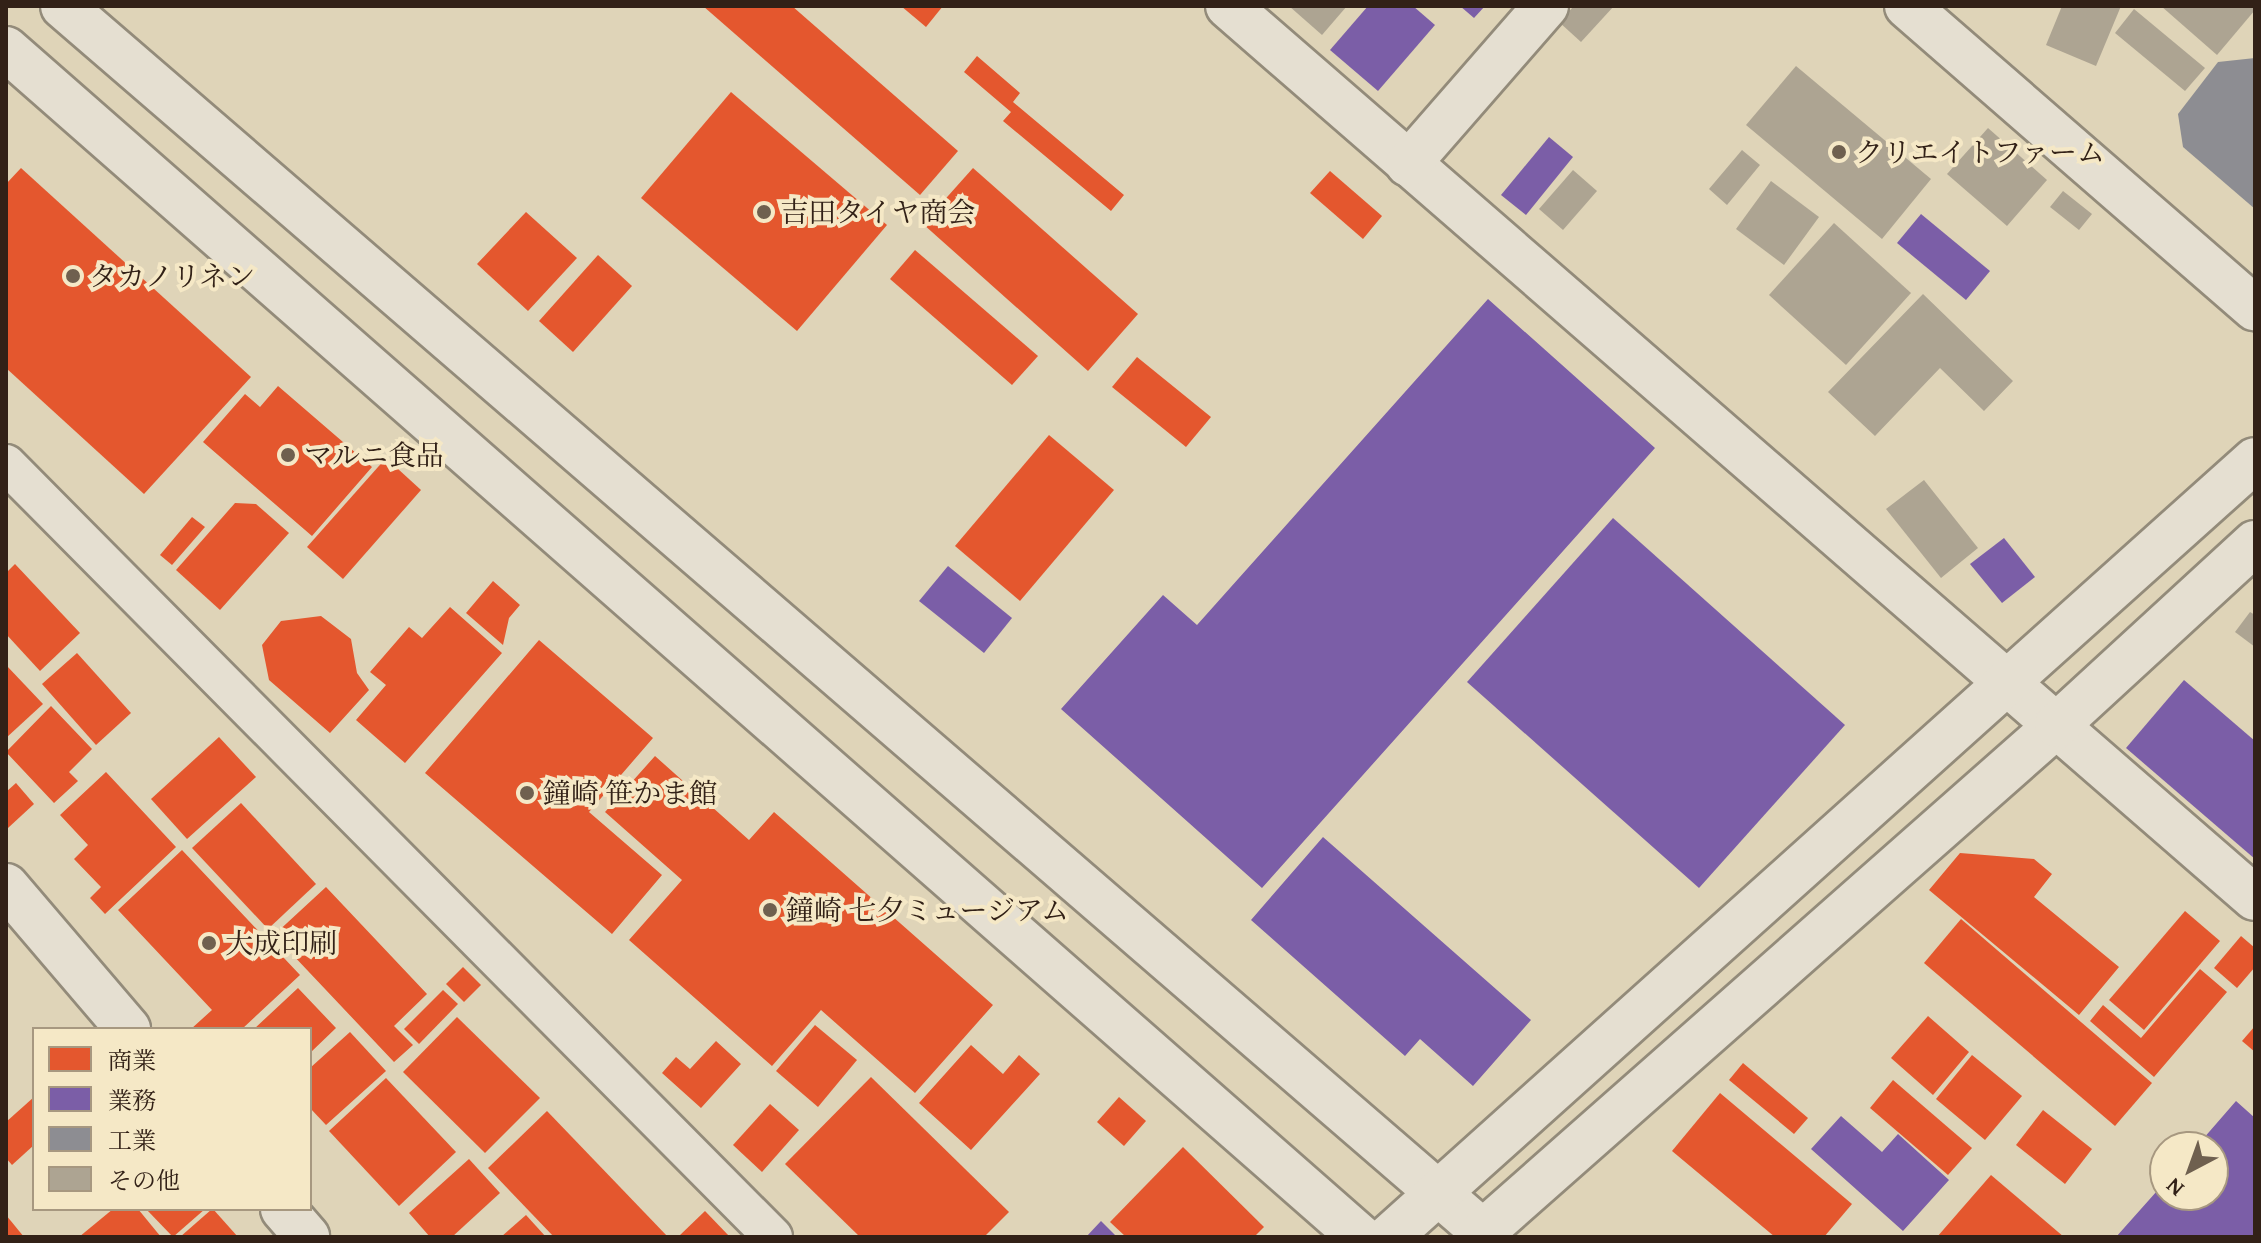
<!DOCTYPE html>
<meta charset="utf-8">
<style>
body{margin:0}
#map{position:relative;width:2261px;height:1243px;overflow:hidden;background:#dfd4b8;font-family:"Gentium Book Plus","Noto Serif JP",serif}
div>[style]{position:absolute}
.shops>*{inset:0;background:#e4572e}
.offices>*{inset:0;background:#7b5ea7}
.industry>*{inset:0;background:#8d8d92}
.building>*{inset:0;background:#ada492}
.roads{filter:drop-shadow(2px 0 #938b7a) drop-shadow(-2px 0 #938b7a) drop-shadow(0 2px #938b7a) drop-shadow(0 -2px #938b7a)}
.street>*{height:38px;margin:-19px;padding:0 19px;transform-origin:19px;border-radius:19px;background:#e5dfd1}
.secondary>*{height:44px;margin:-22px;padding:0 22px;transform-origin:22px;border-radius:22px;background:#e5dfd1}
.dots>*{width:22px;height:22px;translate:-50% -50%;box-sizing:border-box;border:4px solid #f5e8c6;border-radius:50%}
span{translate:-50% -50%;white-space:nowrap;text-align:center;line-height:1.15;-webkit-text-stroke:8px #f5e8c6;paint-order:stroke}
.poi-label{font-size:28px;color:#322117}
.left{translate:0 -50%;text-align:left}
.frame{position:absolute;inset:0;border:8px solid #322117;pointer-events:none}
.legend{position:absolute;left:32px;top:1027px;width:280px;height:184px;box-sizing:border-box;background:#f5e8c6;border:2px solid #a79880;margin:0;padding:10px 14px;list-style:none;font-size:24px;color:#322117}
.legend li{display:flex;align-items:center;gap:16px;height:40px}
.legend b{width:40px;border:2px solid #a79880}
.north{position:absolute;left:2149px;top:1131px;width:80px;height:80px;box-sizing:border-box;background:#f5e8c6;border:2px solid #a79880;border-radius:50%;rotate:221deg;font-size:22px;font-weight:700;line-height:32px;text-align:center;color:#322117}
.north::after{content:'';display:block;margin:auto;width:28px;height:36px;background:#6f604f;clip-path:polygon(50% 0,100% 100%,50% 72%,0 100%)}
</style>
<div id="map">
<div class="shops">
<div style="clip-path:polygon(703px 6px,792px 6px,958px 151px,920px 195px)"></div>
<div style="clip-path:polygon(901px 6px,943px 6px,926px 27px)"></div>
<div style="clip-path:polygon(977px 56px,1020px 93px,1013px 102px,1124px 195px,1111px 211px,1003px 121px,1011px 112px,964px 72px)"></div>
<div style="clip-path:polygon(731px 92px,887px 225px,797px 331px,641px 198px)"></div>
<div style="clip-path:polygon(21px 168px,251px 377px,144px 494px,6px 368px,6px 184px)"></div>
<div style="clip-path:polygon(973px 168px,1138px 314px,1088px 371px,923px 224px)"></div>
<div style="clip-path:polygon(1330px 171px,1382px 216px,1363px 239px,1310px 193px)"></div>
<div style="clip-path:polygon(526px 212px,577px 258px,528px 311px,477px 264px)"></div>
<div style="clip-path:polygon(915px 250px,1038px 356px,1012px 385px,890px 279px)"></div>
<div style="clip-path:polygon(598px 255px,632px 286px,573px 352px,539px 321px)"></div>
<div style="clip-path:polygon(1137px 357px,1211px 417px,1186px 447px,1112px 387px)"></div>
<div style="clip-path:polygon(278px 386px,372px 467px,312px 536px,203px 442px,245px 394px,260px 407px)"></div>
<div style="clip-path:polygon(1049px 435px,1114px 490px,1020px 601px,955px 546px)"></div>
<div style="clip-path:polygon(386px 458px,421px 490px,343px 579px,307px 547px)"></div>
<div style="clip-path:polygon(235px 503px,256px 504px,289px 533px,220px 610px,176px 570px)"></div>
<div style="clip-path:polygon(192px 517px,205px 527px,172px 565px,160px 555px)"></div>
<div style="clip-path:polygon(15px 564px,80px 633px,40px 671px,6px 634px,6px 573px)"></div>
<div style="clip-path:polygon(493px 581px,520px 605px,509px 618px,503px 645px,466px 613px)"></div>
<div style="clip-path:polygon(450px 607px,502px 653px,405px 763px,356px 720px,386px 685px,370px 672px,409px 627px,422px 638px)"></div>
<div style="clip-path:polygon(321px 616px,351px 639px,357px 673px,369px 690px,330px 733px,269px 680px,262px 645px,281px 621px)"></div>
<div style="clip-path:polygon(539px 640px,653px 738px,589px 812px,662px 875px,612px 934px,425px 773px)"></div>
<div style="clip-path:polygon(77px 653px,131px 713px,96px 745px,42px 684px)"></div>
<div style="clip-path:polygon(6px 665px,43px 704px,6px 738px)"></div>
<div style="clip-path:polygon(51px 706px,92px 749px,69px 772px,78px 781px,54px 803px,6px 752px)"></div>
<div style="clip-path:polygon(219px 737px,256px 777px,187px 839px,151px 799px)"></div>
<div style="clip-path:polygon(655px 756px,749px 840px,774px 812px,993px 1005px,915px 1093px,821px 1010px,772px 1066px,629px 940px,682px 880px,605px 812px)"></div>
<div style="clip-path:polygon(106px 772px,176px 847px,105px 914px,90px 898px,101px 887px,74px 859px,88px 845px,60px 815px)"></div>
<div style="clip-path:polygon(16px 783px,34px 804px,8px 828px,6px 792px)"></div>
<div style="clip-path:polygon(241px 803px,316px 884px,268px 929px,192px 848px)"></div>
<div style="clip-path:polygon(182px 850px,300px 975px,242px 1029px,191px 1029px,212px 1010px,118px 910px)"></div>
<div style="clip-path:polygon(1960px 853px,2034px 859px,2052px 874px,2034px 897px,2119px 967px,2079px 1015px,1929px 890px)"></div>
<div style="clip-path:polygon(326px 887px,427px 994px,394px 1026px,413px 1045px,394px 1062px,274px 935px)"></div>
<div style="clip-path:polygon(2185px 911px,2220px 941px,2144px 1030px,2109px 1000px)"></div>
<div style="clip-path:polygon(1961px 919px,2152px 1083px,2115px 1126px,1924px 963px)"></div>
<div style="clip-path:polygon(2241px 936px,2255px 948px,2255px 967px,2237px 988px,2214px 968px)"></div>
<div style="clip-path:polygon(463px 967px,481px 985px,464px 1002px,446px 984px)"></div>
<div style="clip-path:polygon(2200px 969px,2227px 992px,2154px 1077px,2090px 1021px,2103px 1005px,2141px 1038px)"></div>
<div style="clip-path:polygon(298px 988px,336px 1028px,310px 1053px,310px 1029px,254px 1029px)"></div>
<div style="clip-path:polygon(443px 990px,458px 1004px,419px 1044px,404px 1029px)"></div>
<div style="clip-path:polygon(1928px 1016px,1969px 1052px,1933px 1095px,1891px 1058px)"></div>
<div style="clip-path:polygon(457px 1017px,540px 1098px,485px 1153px,403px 1072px)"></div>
<div style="clip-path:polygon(815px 1025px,857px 1060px,818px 1107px,776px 1071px)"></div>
<div style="clip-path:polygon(2255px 1026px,2255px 1052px,2242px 1041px)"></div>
<div style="clip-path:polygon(350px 1032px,386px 1071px,326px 1125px,310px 1108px,310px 1068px)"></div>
<div style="clip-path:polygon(716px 1041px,741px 1064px,701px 1108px,662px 1073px,676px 1057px,690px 1069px)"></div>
<div style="clip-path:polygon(971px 1045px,1003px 1074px,1019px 1055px,1040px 1074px,971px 1150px,919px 1103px)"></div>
<div style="clip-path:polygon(1972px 1055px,2022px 1096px,1985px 1140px,1936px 1099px)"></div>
<div style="clip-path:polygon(1743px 1063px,1808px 1118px,1794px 1134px,1729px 1080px)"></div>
<div style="clip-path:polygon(871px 1077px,1009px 1212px,984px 1237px,860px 1237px,785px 1164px)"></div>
<div style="clip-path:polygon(386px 1078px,456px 1152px,399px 1206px,329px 1131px)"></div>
<div style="clip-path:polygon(1893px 1080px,1972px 1148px,1948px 1175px,1870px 1108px)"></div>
<div style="clip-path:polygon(1720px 1093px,1852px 1204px,1824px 1237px,1775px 1237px,1672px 1151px)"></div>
<div style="clip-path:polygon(34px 1097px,34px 1145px,12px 1165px,6px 1158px,6px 1122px)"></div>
<div style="clip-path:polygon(1119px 1097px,1146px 1121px,1124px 1146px,1097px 1122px)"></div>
<div style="clip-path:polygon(770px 1104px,799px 1130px,762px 1172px,733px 1145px)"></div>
<div style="clip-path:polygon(2043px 1110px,2092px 1149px,2065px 1184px,2016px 1145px)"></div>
<div style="clip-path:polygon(547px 1111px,668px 1237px,554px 1237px,488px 1168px)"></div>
<div style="clip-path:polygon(1183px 1147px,1264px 1227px,1254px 1237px,1126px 1237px,1110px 1222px)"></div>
<div style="clip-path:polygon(469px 1159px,500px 1193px,452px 1237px,430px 1237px,409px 1213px)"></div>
<div style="clip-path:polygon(1991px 1175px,2064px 1237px,1937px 1237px)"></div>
<div style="clip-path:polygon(113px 1209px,138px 1209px,161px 1237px,79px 1237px)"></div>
<div style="clip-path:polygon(146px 1209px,205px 1209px,173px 1237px)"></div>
<div style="clip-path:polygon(213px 1209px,238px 1237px,180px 1237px,212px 1209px)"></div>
<div style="clip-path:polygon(705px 1211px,730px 1237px,678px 1237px)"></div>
<div style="clip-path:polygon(6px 1215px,24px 1237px,6px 1237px)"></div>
<div style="clip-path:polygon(526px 1215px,546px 1237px,501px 1237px)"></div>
</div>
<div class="offices">
<div style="clip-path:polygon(1368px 6px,1413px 6px,1435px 25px,1378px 91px,1330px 50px)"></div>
<div style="clip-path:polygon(1460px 6px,1485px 6px,1474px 18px)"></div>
<div style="clip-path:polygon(1549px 137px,1573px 157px,1526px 215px,1501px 195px)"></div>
<div style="clip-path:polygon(1921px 214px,1990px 271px,1966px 300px,1897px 243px)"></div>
<div style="clip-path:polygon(1488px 299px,1655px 448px,1262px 888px,1061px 709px,1163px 595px,1197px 625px)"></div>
<div style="clip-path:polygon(1613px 518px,1845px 725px,1699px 888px,1467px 682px)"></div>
<div style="clip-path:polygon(2004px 538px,2035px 577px,2002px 603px,1970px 564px)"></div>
<div style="clip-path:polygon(948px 566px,1012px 618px,984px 653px,919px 601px)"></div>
<div style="clip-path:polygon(2184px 680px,2255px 741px,2255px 859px,2126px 748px)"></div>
<div style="clip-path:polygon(1323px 837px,1531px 1020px,1473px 1086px,1420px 1039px,1405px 1056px,1251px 920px)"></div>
<div style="clip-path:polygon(2236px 1101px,2255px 1118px,2255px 1237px,2116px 1237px,2165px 1182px,2165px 1195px,2213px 1195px,2213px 1147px,2196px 1147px)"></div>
<div style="clip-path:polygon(1841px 1116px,1882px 1152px,1898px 1134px,1949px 1180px,1903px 1231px,1811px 1149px)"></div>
<div style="clip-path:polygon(1101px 1221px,1117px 1237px,1086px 1237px)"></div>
</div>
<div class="industry">
<div style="clip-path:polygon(2255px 58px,2255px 209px,2183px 147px,2178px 114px,2218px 62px)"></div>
</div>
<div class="building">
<div style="clip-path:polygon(1289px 6px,1347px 6px,1322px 35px)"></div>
<div style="clip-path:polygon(1574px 6px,1614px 6px,1581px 42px,1559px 22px)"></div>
<div style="clip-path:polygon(2062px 6px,2121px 6px,2096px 66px,2046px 45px)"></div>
<div style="clip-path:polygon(2161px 6px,2255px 6px,2255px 10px,2217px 55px)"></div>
<div style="clip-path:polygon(2134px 9px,2205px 68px,2185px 91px,2115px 33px)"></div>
<div style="clip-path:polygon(1796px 66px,1931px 179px,1882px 239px,1746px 125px)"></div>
<div style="clip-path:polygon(1988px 128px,2047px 180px,2007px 226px,1947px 174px)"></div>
<div style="clip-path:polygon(1742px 150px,1760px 165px,1727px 205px,1709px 189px)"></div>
<div style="clip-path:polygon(1573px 170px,1597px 191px,1563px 230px,1539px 209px)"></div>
<div style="clip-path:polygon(1771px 181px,1819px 217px,1784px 265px,1736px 229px)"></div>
<div style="clip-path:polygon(2063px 191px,2092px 214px,2079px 230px,2050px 207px)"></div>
<div style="clip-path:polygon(1834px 223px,1911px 293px,1846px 365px,1769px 295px)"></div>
<div style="clip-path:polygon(1923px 294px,2013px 381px,1984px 411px,1940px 368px,1875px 436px,1828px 392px)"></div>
<div style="clip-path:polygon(1924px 480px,1978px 548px,1941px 578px,1886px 509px)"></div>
<div style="clip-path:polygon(2250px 612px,2255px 615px,2255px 647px,2235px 632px)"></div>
</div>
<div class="roads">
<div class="street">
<div style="left:6px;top:464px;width:1089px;rotate:45.22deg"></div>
</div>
<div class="secondary">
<div style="left:63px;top:6px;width:1884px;rotate:40.8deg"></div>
<div style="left:1228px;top:6px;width:1360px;rotate:40.98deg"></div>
<div style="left:1907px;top:6px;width:461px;rotate:41deg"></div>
<div style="left:6px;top:49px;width:1801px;rotate:41.26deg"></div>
<div style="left:1408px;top:164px;width:210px;rotate:-48.9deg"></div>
<div style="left:6px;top:886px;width:188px;rotate:49.5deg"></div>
<div style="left:283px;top:1209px;width:37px;rotate:49deg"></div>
<div style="left:1389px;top:1237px;width:1163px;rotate:-41.9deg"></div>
<div style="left:1477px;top:1237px;width:774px;rotate:-41.44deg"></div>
<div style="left:2057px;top:725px;width:269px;rotate:-42.6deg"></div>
</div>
</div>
<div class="dots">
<div style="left:1839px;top:152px;background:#6f604f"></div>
<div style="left:764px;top:212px;background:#6f604f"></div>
<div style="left:73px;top:276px;background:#6f604f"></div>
<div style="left:288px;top:455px;background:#6f604f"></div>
<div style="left:527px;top:793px;background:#6f604f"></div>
<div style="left:770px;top:910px;background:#6f604f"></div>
<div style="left:209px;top:943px;background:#6f604f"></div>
</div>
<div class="poi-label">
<span class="left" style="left:1855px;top:152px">クリエイトファーム</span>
<span class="left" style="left:780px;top:212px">吉田タイヤ商会</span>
<span class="left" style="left:89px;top:276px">タカノリネン</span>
<span class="left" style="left:304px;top:455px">マルニ食品</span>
<span class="left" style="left:543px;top:793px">鐘崎 笹かま館</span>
<span class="left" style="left:786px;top:910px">鐘崎 七夕ミュージアム</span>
<span class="left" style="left:225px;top:943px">大成印刷</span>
</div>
<div class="frame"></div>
<ul class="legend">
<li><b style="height:22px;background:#e4572e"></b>商業</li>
<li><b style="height:22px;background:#7b5ea7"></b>業務</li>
<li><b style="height:22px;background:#8d8d92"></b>工業</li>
<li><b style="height:22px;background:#ada492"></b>その他</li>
</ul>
<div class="north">N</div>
</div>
